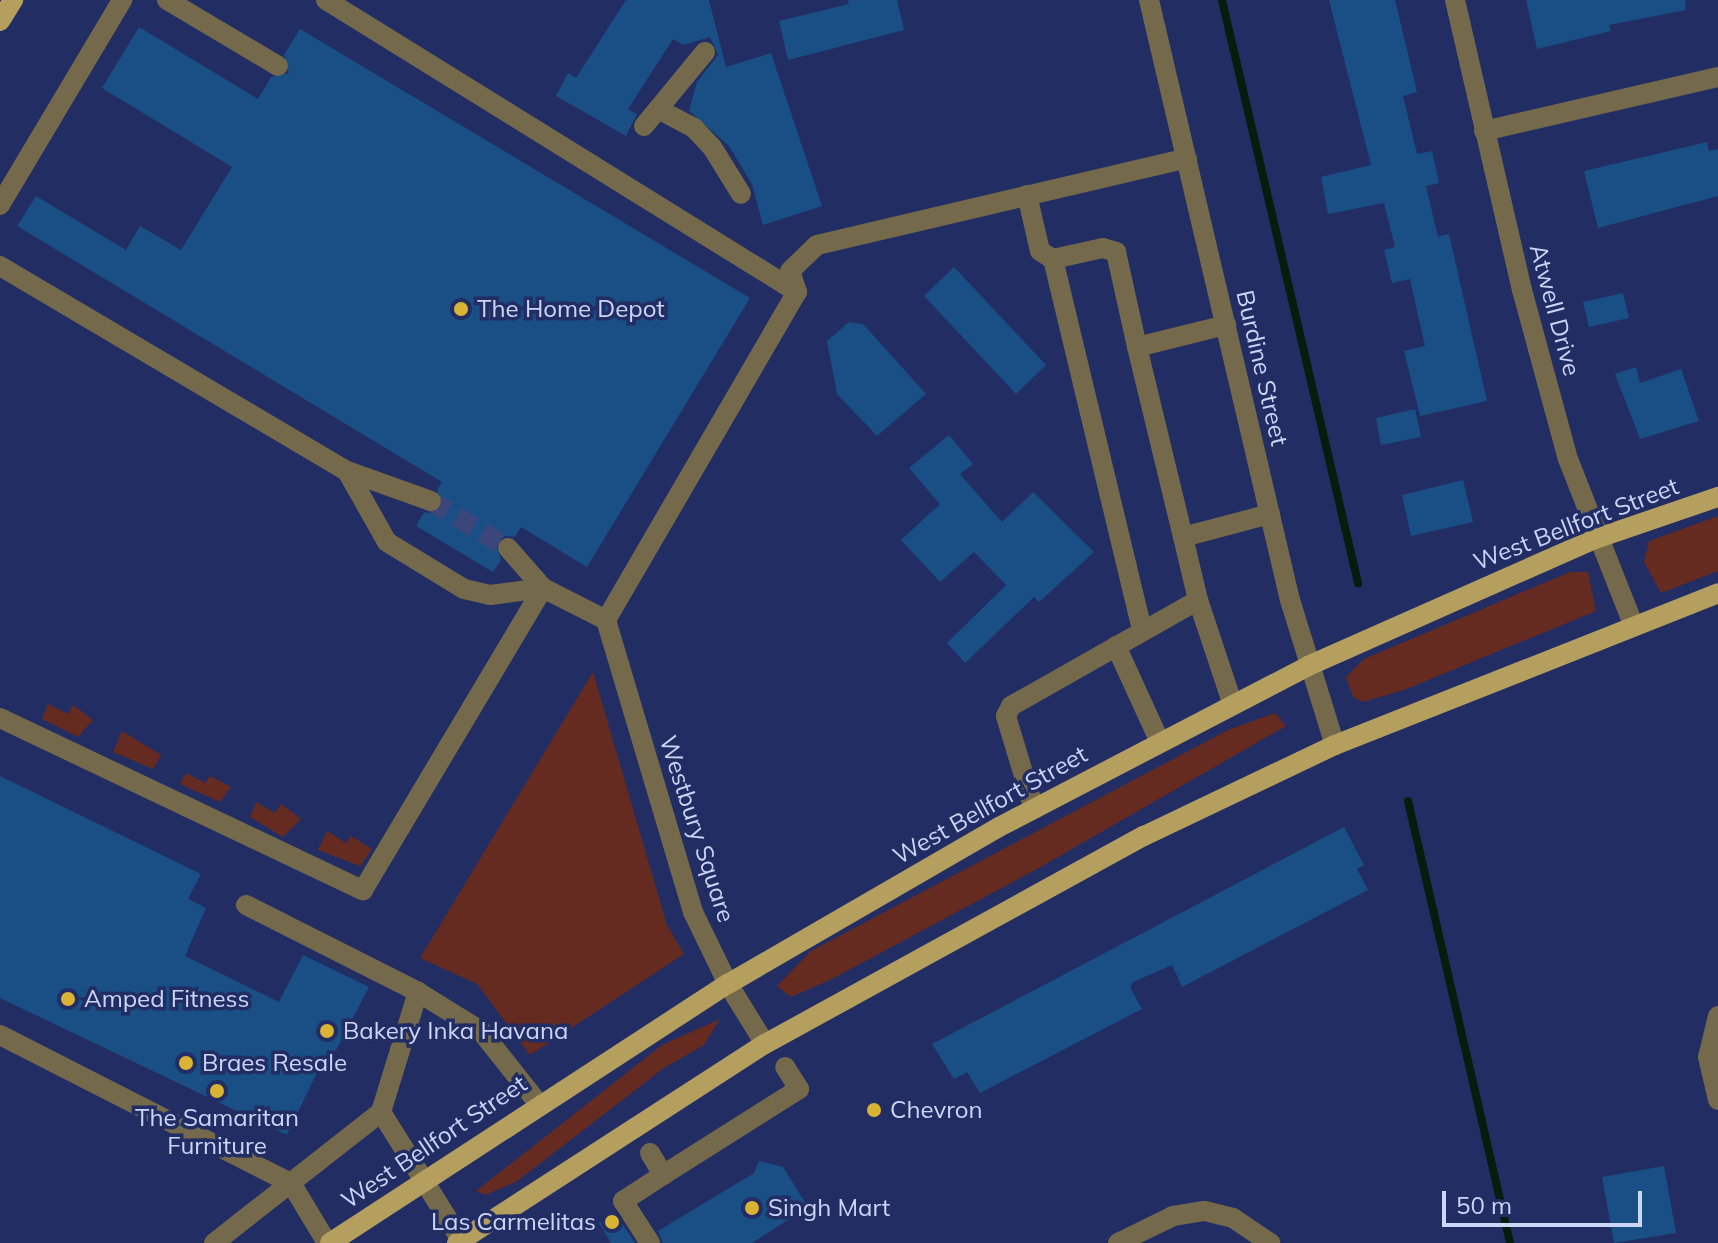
<!DOCTYPE html>
<style>
body{margin:0}
#map{position:relative;width:1718px;height:1243px;overflow:hidden;background:#222d64;font-family:Mulish,sans-serif}
div>[style]{position:absolute}
.green>*{inset:0;background:#652a20}
.stream>*{height:8px;margin:-4px;padding:0 4px;transform-origin:4px;border-radius:4px;background:#061c0d}
.building>*{inset:0;background:#194f84}
.minor-tunnel>*{height:20px;margin-top:-10px;transform-origin:0;background:repeating-linear-gradient(90deg,#3b467a 0 20px,transparent 0 30px)}
.minor>*{height:20px;margin:-10px;padding:0 10px;transform-origin:10px;border-radius:10px;background:#746a4b}
.major>*{height:20px;margin:-10px;padding:0 10px;transform-origin:10px;border-radius:10px;background:#b59f5e}
.dots>*{width:22px;height:22px;translate:-50% -50%;box-sizing:border-box;border:4px solid #222d64;border-radius:50%}
span{translate:-50% -50%;white-space:nowrap;text-align:center;line-height:1.15;-webkit-text-stroke:7px #222d64;paint-order:stroke}
.poi-label{font-size:24px;color:#cbd6f8}
.left{translate:0 -50%;text-align:left}
.right{translate:-100% -50%;text-align:right}
.street-label{font-size:24px;color:#cbd6f8}
.scale{position:absolute;left:1442px;top:1191px;width:200px;height:36px;box-sizing:border-box;border:4px solid #cbd6f8;border-top:0;padding-left:10px;font-size:24px;line-height:28px;white-space:nowrap;color:#cbd6f8;-webkit-text-stroke:6px #222d64;paint-order:stroke}
</style>
<div id="map">
<div class="green">
<div style="clip-path:polygon(1718px 516px,1718px 571px,1661px 593px,1644px 562px,1649px 541px)"></div>
<div style="clip-path:polygon(1570px 572px,1588px 572px,1596px 611px,1404px 690px,1363px 702px,1353px 697px,1346px 677px,1364px 659px)"></div>
<div style="clip-path:polygon(593px 672px,667px 925px,684px 954px,530px 1055px,477px 984px,420px 958px)"></div>
<div style="clip-path:polygon(48px 704px,68px 714px,73px 705px,93px 720px,78px 737px,42px 719px)"></div>
<div style="clip-path:polygon(1275px 713px,1286px 726px,1037px 869px,832px 979px,791px 997px,777px 986px,811px 951px,1228px 730px)"></div>
<div style="clip-path:polygon(122px 731px,161px 755px,153px 769px,113px 752px)"></div>
<div style="clip-path:polygon(186px 773px,205px 783px,210px 776px,231px 787px,220px 802px,180px 784px)"></div>
<div style="clip-path:polygon(256px 802px,275px 813px,281px 804px,301px 819px,283px 837px,250px 817px)"></div>
<div style="clip-path:polygon(327px 831px,346px 843px,351px 836px,372px 849px,360px 866px,318px 850px)"></div>
<div style="clip-path:polygon(720px 1019px,704px 1045px,664px 1068px,516px 1182px,485px 1195px,476px 1191px,662px 1045px)"></div>
</div>
<div class="stream">
<div style="left:1222px;top:0;width:599px;rotate:76.87deg"></div>
<div style="left:1408px;top:801px;width:454px;rotate:77deg"></div>
</div>
<div class="building">
<div style="clip-path:polygon(626px 0,709px 0,726px 67px,771px 53px,822px 206px,763px 225px,752px 184px,729px 146px,689px 111px,697px 82px,718px 55px,710px 37px,683px 45px,673px 39px,628px 109px,637px 114px,626px 136px,556px 96px,568px 73px,576px 78px)"></div>
<div style="clip-path:polygon(848px 0,897px 0,904px 30px,788px 60px,779px 21px,849px 4px)"></div>
<div style="clip-path:polygon(1329px 0,1395px 0,1417px 92px,1403px 96px,1417px 154px,1432px 151px,1439px 183px,1426px 186px,1438px 237px,1449px 234px,1487px 401px,1420px 416px,1404px 351px,1425px 346px,1410px 279px,1392px 283px,1384px 250px,1395px 247px,1384px 203px,1328px 214px,1321px 177px,1371px 165px)"></div>
<div style="clip-path:polygon(1526px 0,1685px 0,1686px 10px,1609px 25px,1611px 31px,1537px 49px)"></div>
<div style="clip-path:polygon(139px 27px,258px 99px,271px 77px,289px 73px,284px 55px,300px 29px,750px 298px,587px 567px,521px 527px,515px 537px,505px 536px,496px 543px,501px 560px,493px 572px,416px 526px,424px 512px,434px 514px,443px 506px,437px 490px,442px 482px,17px 226px,36px 196px,126px 250px,140px 226px,181px 250px,232px 167px,102px 88px)"></div>
<div style="clip-path:polygon(1707px 142px,1709px 151px,1718px 149px,1718px 196px,1598px 228px,1584px 171px)"></div>
<div style="clip-path:polygon(954px 267px,1046px 365px,1016px 394px,924px 296px)"></div>
<div style="clip-path:polygon(1623px 293px,1629px 318px,1589px 327px,1583px 302px)"></div>
<div style="clip-path:polygon(849px 322px,863px 324px,926px 394px,877px 436px,837px 394px,827px 341px)"></div>
<div style="clip-path:polygon(1636px 367px,1640px 383px,1681px 369px,1699px 421px,1640px 439px,1615px 374px)"></div>
<div style="clip-path:polygon(1415px 409px,1421px 437px,1381px 445px,1376px 418px)"></div>
<div style="clip-path:polygon(949px 435px,973px 464px,960px 474px,1002px 522px,1033px 492px,1094px 552px,1039px 602px,1034px 597px,965px 663px,947px 643px,1006px 585px,974px 552px,940px 582px,901px 540px,940px 504px,909px 468px)"></div>
<div style="clip-path:polygon(1463px 480px,1473px 522px,1411px 536px,1402px 495px)"></div>
<div style="clip-path:polygon(0 776px,201px 874px,188px 899px,206px 908px,185px 956px,279px 1002px,303px 955px,369px 987px,331px 1060px,325px 1056px,287px 1135px,0 998px)"></div>
<div style="clip-path:polygon(1344px 827px,1364px 865px,1357px 869px,1368px 890px,1182px 987px,1172px 965px,1133px 982px,1130px 987px,1142px 1009px,980px 1093px,967px 1072px,954px 1079px,932px 1044px)"></div>
<div style="clip-path:polygon(759px 1161px,783px 1167px,808px 1207px,752px 1243px,663px 1243px,658px 1231px,754px 1173px)"></div>
<div style="clip-path:polygon(1664px 1166px,1676px 1233px,1614px 1243px,1602px 1177px)"></div>
<div style="clip-path:polygon(615px 1213px,635px 1243px,611px 1243px,599px 1223px)"></div>
</div>
<div class="minor-tunnel">
<div style="left:431px;top:501px;width:90px;rotate:31.4deg"></div>
</div>
<div class="minor">
<div style="left:167px;top:0;width:129px;rotate:30.7deg"></div>
<div style="left:326px;top:0;width:554px;rotate:31.8deg"></div>
<div style="left:1149px;top:0;width:616px;rotate:76.78deg"></div>
<div style="left:1290px;top:600px;width:152px;rotate:72.8deg"></div>
<div style="left:1455px;top:0;width:298px;rotate:77deg"></div>
<div style="left:1522px;top:290px;width:175px;rotate:74.8deg"></div>
<div style="left:1568px;top:459px;width:177px;rotate:68.5deg"></div>
<div style="left:658px;top:109px;width:41px;rotate:27.8deg"></div>
<div style="left:694px;top:128px;width:26px;rotate:47deg"></div>
<div style="left:712px;top:147px;width:55px;rotate:58.3deg"></div>
<div style="left:644px;top:126px;width:96px;rotate:-50.5deg"></div>
<div style="left:1484px;top:131px;width:240px;rotate:-13deg"></div>
<div style="left:1027px;top:195px;width:57px;rotate:76.9deg"></div>
<div style="left:1040px;top:251px;width:15px;rotate:32deg"></div>
<div style="left:1053px;top:259px;width:51px;rotate:-12.4deg"></div>
<div style="left:1103px;top:248px;width:14px;rotate:17deg"></div>
<div style="left:1116px;top:252px;width:97px;rotate:77.5deg"></div>
<div style="left:0;top:205px;width:239px;rotate:-59.2deg"></div>
<div style="left:1053px;top:259px;width:382px;rotate:76.5deg"></div>
<div style="left:0;top:266px;width:403px;rotate:30.6deg"></div>
<div style="left:347px;top:471px;width:89px;rotate:19.7deg"></div>
<div style="left:347px;top:471px;width:81px;rotate:60.6deg"></div>
<div style="left:387px;top:542px;width:90px;rotate:31.4deg"></div>
<div style="left:464px;top:589px;width:27px;rotate:13deg"></div>
<div style="left:490px;top:595px;width:53px;rotate:-7.5deg"></div>
<div style="left:1183px;top:537px;width:195px;rotate:-103.6deg"></div>
<div style="left:1137px;top:347px;width:92px;rotate:-13.9deg"></div>
<div style="left:508px;top:548px;width:53px;rotate:48.8deg"></div>
<div style="left:543px;top:588px;width:71px;rotate:26.9deg"></div>
<div style="left:1198px;top:600px;width:111px;rotate:71.6deg"></div>
<div style="left:606px;top:620px;width:380px;rotate:-59.8deg"></div>
<div style="left:797px;top:292px;width:22px;rotate:-108deg"></div>
<div style="left:790px;top:271px;width:37px;rotate:-44deg"></div>
<div style="left:817px;top:245px;width:380px;rotate:-13.2deg"></div>
<div style="left:606px;top:620px;width:305px;rotate:73.4deg"></div>
<div style="left:693px;top:912px;width:80px;rotate:64.1deg"></div>
<div style="left:728px;top:984px;width:70px;rotate:58.3deg"></div>
<div style="left:1116px;top:646px;width:106px;rotate:65.4deg"></div>
<div style="left:0;top:718px;width:402px;rotate:25.4deg"></div>
<div style="left:363px;top:890px;width:352px;rotate:-59.2deg"></div>
<div style="left:1034px;top:809px;width:97px;rotate:-106.8deg"></div>
<div style="left:1006px;top:716px;width:11px;rotate:-63deg"></div>
<div style="left:1011px;top:706px;width:215px;rotate:-29.5deg"></div>
<div style="left:1198px;top:600px;width:65px;rotate:-103.4deg"></div>
<div style="left:1183px;top:537px;width:90px;rotate:-14.8deg"></div>
<div style="left:246px;top:905px;width:193px;rotate:26.8deg"></div>
<div style="left:418px;top:992px;width:74px;rotate:31.8deg"></div>
<div style="left:481px;top:1031px;width:92px;rotate:51.6deg"></div>
<div style="left:1718px;top:1016px;width:42px;rotate:103.7deg"></div>
<div style="left:1708px;top:1057px;width:44px;rotate:76.9deg"></div>
<div style="left:0;top:1035px;width:326px;rotate:27deg"></div>
<div style="left:291px;top:1183px;width:70px;rotate:59deg"></div>
<div style="left:381px;top:1112px;width:155px;rotate:58deg"></div>
<div style="left:650px;top:1153px;width:26px;rotate:59deg"></div>
<div style="left:663px;top:1175px;width:161px;rotate:-32.3deg"></div>
<div style="left:799px;top:1089px;width:26px;rotate:-122deg"></div>
<div style="left:214px;top:1243px;width:212px;rotate:-38.1deg"></div>
<div style="left:381px;top:1112px;width:126px;rotate:-72.9deg"></div>
<div style="left:650px;top:1243px;width:50px;rotate:-122.7deg"></div>
<div style="left:623px;top:1201px;width:48px;rotate:-33deg"></div>
<div style="left:1118px;top:1243px;width:61px;rotate:-26.1deg"></div>
<div style="left:1173px;top:1216px;width:32px;rotate:-9deg"></div>
<div style="left:1205px;top:1211px;width:29px;rotate:14deg"></div>
<div style="left:1233px;top:1218px;width:45px;rotate:34deg"></div>
</div>
<div class="major">
<div style="left:0;top:21px;width:25px;rotate:-58deg"></div>
<div style="left:330px;top:1243px;width:475px;rotate:-33.1deg"></div>
<div style="left:728px;top:984px;width:313px;rotate:-30.1deg"></div>
<div style="left:999px;top:827px;width:348px;rotate:-27.5deg"></div>
<div style="left:1308px;top:666px;width:314px;rotate:-23.9deg"></div>
<div style="left:1595px;top:539px;width:130px;rotate:-18.9deg"></div>
<div style="left:457px;top:1243px;width:367px;rotate:-32.9deg"></div>
<div style="left:765px;top:1044px;width:432px;rotate:-28.8deg"></div>
<div style="left:1144px;top:836px;width:212px;rotate:-25.5deg"></div>
<div style="left:1335px;top:745px;width:412px;rotate:-21.6deg"></div>
</div>
<div class="dots">
<div style="left:461px;top:309px;background:#d9b334"></div>
<div style="left:68px;top:999px;background:#d9b334"></div>
<div style="left:327px;top:1031px;background:#d9b334"></div>
<div style="left:186px;top:1063px;background:#d9b334"></div>
<div style="left:217px;top:1091px;background:#d9b334"></div>
<div style="left:874px;top:1110px;background:#d9b334"></div>
<div style="left:752px;top:1208px;background:#d9b334"></div>
<div style="left:612px;top:1222px;background:#d9b334"></div>
</div>
<div class="poi-label">
<span class="left" style="left:477px;top:309px">The Home Depot</span>
<span class="left" style="left:84px;top:999px">Amped Fitness</span>
<span class="left" style="left:343px;top:1031px">Bakery Inka Havana</span>
<span class="left" style="left:202px;top:1063px">Braes Resale</span>
<span class="left" style="left:890px;top:1110px">Chevron</span>
<span style="left:217px;top:1132px">The Samaritan<br>Furniture</span>
<span class="left" style="left:768px;top:1208px">Singh Mart</span>
<span class="right" style="left:596px;top:1222px">Las Carmelitas</span>
</div>
<div class="street-label">
<span style="left:1555px;top:310px;rotate:75deg">Atwell Drive</span>
<span style="left:1262px;top:368px;rotate:77deg">Burdine Street</span>
<span style="left:1576px;top:524px;rotate:-21deg">West Bellfort Street</span>
<span style="left:990px;top:805px;rotate:-29deg">West Bellfort Street</span>
<span style="left:697px;top:829px;rotate:72deg">Westbury Square</span>
<span style="left:434px;top:1142px;rotate:-34deg">West Bellfort Street</span>
</div>
<div class="scale">50 m</div>
</div>
